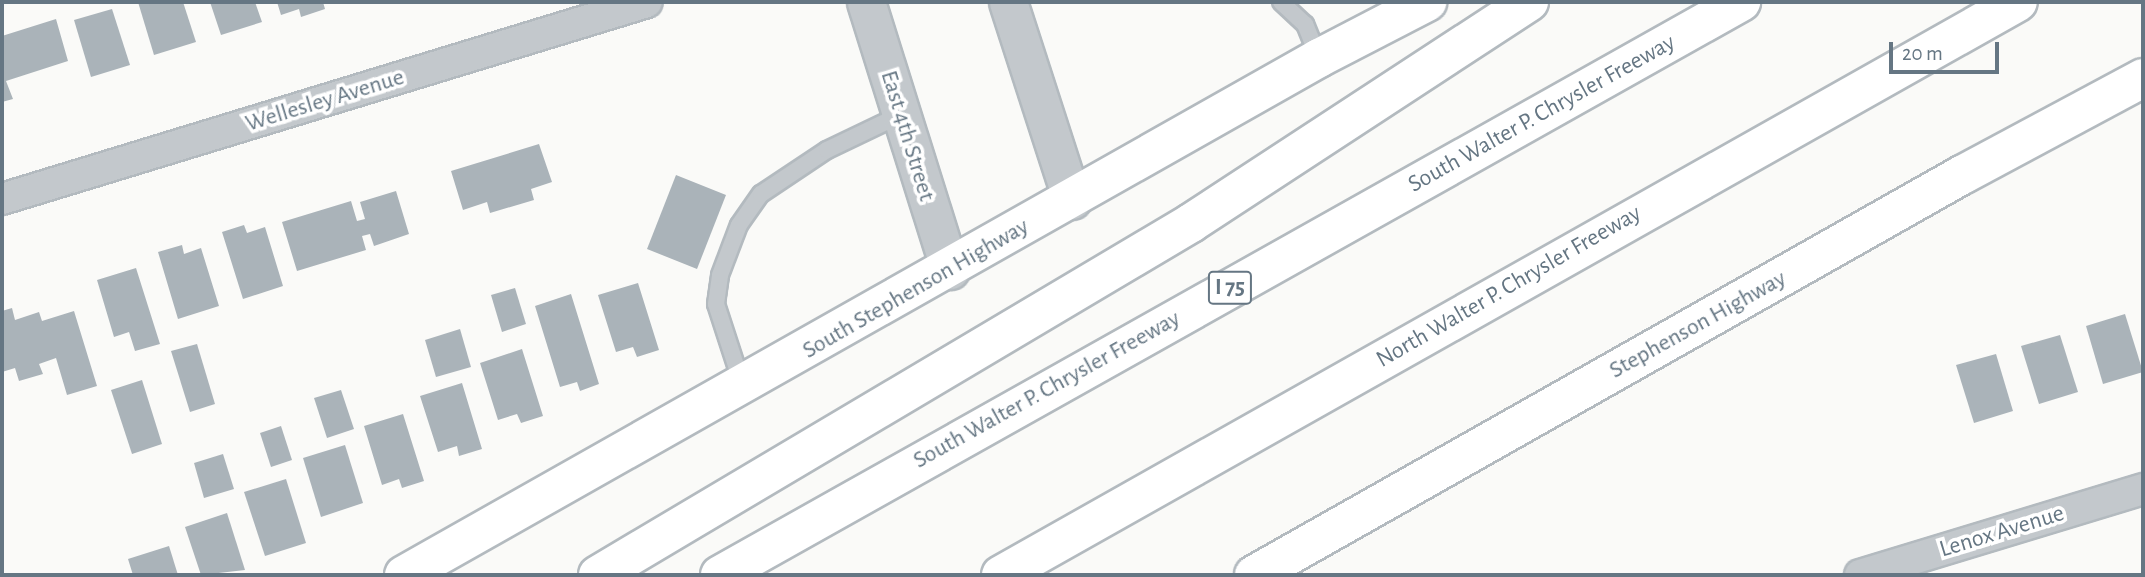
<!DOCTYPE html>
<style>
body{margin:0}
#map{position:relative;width:2145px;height:577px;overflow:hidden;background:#fafaf8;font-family:"Alegreya Sans",sans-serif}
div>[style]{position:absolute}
.building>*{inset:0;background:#aab3b9}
.roads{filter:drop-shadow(2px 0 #b3babf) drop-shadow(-2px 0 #b3babf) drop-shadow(0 2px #b3babf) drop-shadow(0 -2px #b3babf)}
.service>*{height:16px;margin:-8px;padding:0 8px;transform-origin:8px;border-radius:8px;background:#c3c8cc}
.minor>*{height:30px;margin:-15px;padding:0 15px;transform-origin:15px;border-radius:15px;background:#c3c8cc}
.tertiary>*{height:37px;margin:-18.5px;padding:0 18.5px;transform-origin:18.5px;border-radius:18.5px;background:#c3c8cc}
.secondary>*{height:38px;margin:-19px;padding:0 19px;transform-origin:19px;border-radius:19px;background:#fff}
.motorway>*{height:38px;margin:-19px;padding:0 19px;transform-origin:19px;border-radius:19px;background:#fff}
span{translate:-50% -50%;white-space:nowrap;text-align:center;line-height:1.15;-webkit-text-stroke:7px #fff;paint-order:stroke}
.shield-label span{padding:2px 5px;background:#fff;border:2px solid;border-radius:5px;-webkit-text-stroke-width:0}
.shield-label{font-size:23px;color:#657683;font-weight:700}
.street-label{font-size:24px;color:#657683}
.frame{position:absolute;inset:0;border:4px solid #657683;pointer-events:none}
.scale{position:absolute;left:1889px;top:42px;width:110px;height:32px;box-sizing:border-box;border:4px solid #657683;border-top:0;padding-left:9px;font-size:21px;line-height:24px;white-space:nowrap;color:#657683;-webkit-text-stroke:5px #fff;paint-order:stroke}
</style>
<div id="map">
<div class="building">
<div style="clip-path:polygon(138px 2px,183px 2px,196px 42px,154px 55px)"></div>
<div style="clip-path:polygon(210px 2px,255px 2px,262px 22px,221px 35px)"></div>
<div style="clip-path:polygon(277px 2px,323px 2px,325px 9px,301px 17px,299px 9px,281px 15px)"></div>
<div style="clip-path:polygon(112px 9px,130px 65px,91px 77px,74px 20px)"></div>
<div style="clip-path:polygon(56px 19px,68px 61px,6px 81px,13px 99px,2px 102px,2px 36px)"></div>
<div style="clip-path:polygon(539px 144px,552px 182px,531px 189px,534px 200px,490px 213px,487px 202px,463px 210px,451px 171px)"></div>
<div style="clip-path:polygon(676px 175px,726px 195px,697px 269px,647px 249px)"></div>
<div style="clip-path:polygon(396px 191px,409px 234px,374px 246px,370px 234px,362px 236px,366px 250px,297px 271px,282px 222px,351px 201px,357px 221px,365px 219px,360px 202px)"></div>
<div style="clip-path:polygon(244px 225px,247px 233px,265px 227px,283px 286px,243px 299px,222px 232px)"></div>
<div style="clip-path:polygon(182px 245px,184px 254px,201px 248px,219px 306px,178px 319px,158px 252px)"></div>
<div style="clip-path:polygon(136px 268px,160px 344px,135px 351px,129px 332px,114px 337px,97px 280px)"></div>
<div style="clip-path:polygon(638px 283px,659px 350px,637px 357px,633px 347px,616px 352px,598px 295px)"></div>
<div style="clip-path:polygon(515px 288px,526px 324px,502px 332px,491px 295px)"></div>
<div style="clip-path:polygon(571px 294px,599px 384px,580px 391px,577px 382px,560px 387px,535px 306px)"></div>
<div style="clip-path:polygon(12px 308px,15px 320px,39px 312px,42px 321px,74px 311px,97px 386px,67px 395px,56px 358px,39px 364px,43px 374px,19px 381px,15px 368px,2px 372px,2px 311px)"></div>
<div style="clip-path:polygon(2125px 314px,2143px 372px,2103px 384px,2086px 326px)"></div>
<div style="clip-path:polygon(460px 329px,471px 367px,436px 377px,425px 340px)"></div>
<div style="clip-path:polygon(2060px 335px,2078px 392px,2039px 404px,2021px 346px)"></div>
<div style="clip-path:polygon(197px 344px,215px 404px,190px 412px,171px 351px)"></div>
<div style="clip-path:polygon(522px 349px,543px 416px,521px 423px,517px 414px,498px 420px,480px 363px)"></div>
<div style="clip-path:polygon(1996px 354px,2013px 411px,1974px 423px,1956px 365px)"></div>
<div style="clip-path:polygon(142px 380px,162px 444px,132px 454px,111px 390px)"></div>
<div style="clip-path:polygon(462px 383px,482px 449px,459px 456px,457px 446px,438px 452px,420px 396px)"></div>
<div style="clip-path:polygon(341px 390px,354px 429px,327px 438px,314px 398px)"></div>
<div style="clip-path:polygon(403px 414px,424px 481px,402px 488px,399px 479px,382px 485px,364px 426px)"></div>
<div style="clip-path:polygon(281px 426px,292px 460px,271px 467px,260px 433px)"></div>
<div style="clip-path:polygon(345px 445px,363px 503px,321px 517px,303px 458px)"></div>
<div style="clip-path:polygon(223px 454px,234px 489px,204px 498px,194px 463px)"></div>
<div style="clip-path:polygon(286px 479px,306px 543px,265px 556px,244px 492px)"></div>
<div style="clip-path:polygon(227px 513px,245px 570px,201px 575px,185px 527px)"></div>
<div style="clip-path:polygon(169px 546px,178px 575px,133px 575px,128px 559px)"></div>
</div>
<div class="roads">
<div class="service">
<div style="left:1281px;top:2px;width:33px;rotate:43deg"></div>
<div style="left:1305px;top:24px;width:37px;rotate:68deg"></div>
<div style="left:742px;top:384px;width:84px;rotate:-108deg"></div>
<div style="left:716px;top:304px;width:29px;rotate:-82deg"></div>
<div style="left:720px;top:275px;width:53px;rotate:-69.2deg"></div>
<div style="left:739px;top:225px;width:38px;rotate:-55deg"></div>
<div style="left:761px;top:194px;width:79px;rotate:-33.7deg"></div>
<div style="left:827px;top:150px;width:81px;rotate:-25.6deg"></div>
</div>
<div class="minor">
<div style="left:2px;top:199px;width:674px;rotate:-16.98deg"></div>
<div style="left:1860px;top:575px;width:296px;rotate:-16.9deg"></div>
</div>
<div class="tertiary">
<div style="left:866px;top:2px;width:281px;rotate:72.6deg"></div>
<div style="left:1008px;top:2px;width:208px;rotate:72.1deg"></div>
</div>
<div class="secondary">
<div style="left:404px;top:575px;width:1051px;rotate:-29.47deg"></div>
<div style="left:1319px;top:58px;width:122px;rotate:-27.4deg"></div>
<div style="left:1254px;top:575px;width:813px;rotate:-29.47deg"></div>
<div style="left:1962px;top:175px;width:205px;rotate:-28.2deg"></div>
</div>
<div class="motorway">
<div style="left:598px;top:575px;width:690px;rotate:-30.69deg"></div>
<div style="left:1191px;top:223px;width:404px;rotate:-33.2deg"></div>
<div style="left:720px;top:575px;width:1171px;rotate:-29.3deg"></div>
<div style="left:1001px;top:575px;width:1167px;rotate:-29.4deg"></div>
</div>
</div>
<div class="shield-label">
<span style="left:1230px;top:288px">I 75</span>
</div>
<div class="street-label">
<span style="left:325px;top:101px;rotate:-17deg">Wellesley Avenue</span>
<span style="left:1542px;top:114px;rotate:-29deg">South Walter P. Chrysler Freeway</span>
<span style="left:907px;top:136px;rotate:73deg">East 4th Street</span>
<span style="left:1509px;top:287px;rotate:-30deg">North Walter P. Chrysler Freeway</span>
<span style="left:916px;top:289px;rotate:-30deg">South Stephenson Highway</span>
<span style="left:1698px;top:325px;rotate:-29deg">Stephenson Highway</span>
<span style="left:1047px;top:390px;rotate:-29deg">South Walter P. Chrysler Freeway</span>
<span style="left:2002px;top:532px;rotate:-17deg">Lenox Avenue</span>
</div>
<div class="frame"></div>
<div class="scale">20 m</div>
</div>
